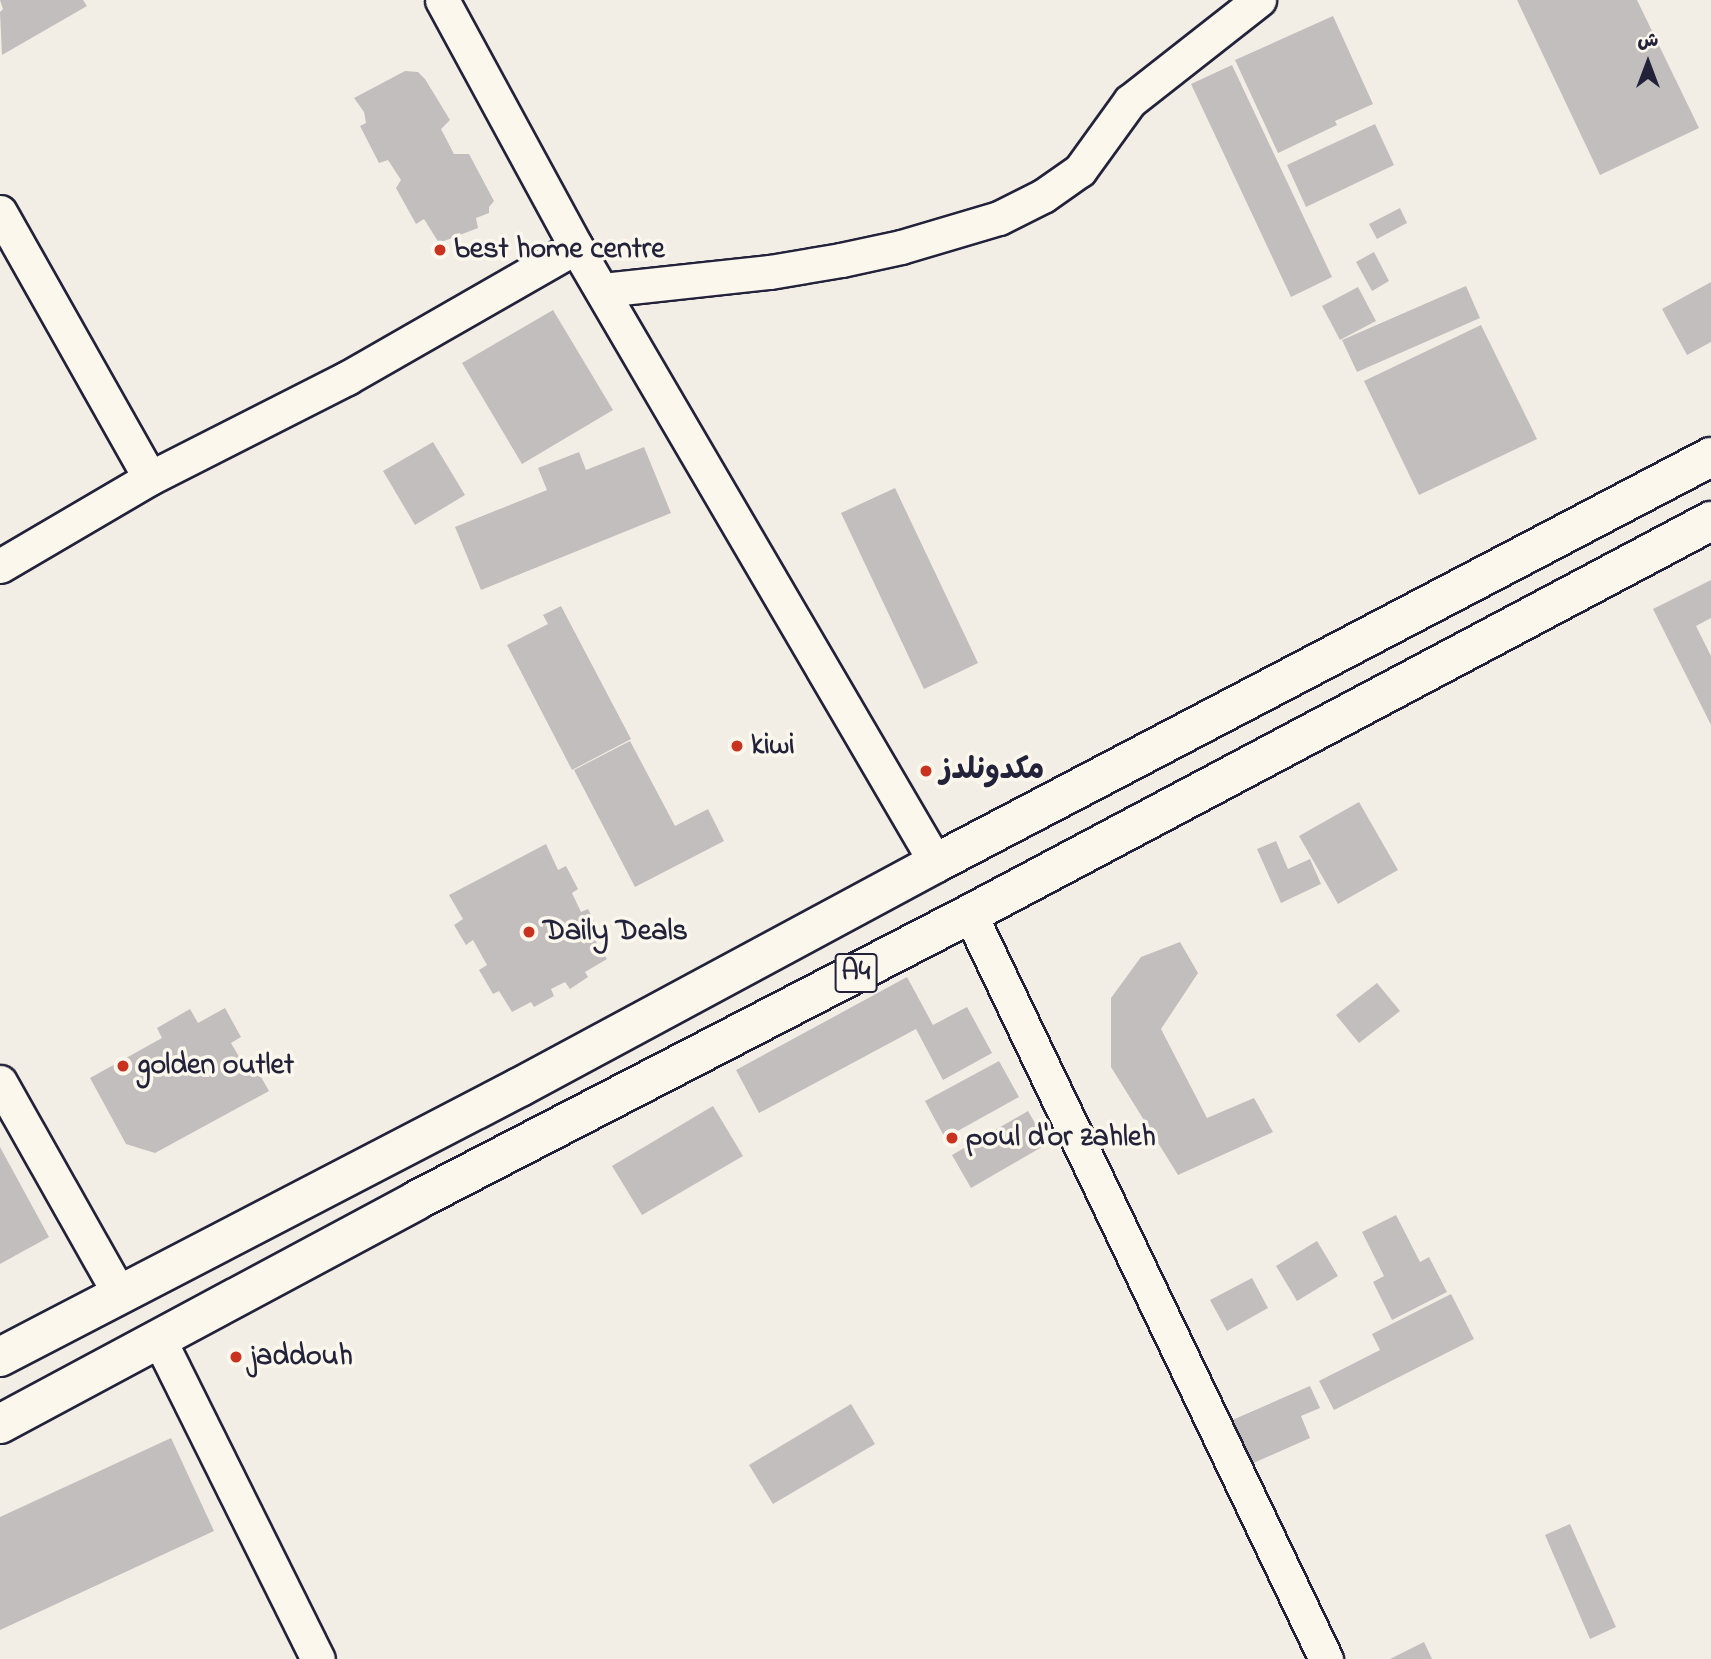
<!DOCTYPE html>
<meta charset="utf-8">
<style>
body{margin:0}
#map{position:relative;width:1711px;height:1659px;overflow:hidden;background:#f2eee5;font-family:"Indie Flower","Playpen Sans Arabic",sans-serif}
div>[style]{position:absolute}
.building>*{inset:0;background:#c2bebe}
.roads{filter:drop-shadow(2px 0 #22223b) drop-shadow(-2px 0 #22223b) drop-shadow(0 2px #22223b) drop-shadow(0 -2px #22223b)}
.street>*{height:33px;margin:-16.5px;padding:0 16.5px;transform-origin:16.5px;border-radius:16.5px;background:#fbf7ec}
.highway>*{height:38px;margin:-19px;padding:0 19px;transform-origin:19px;border-radius:19px;background:#fbf7ec}
.dots>*{width:19px;height:19px;translate:-50% -50%;box-sizing:border-box;border:4px solid #fbf7ec;border-radius:50%}
span{translate:-50% -50%;white-space:nowrap;text-align:center;line-height:1.15;-webkit-text-stroke:7px #fbf7ec;paint-order:stroke}
.shield-label span{padding:2px 5px;background:#fbf7ec;border:2px solid;border-radius:5px;-webkit-text-stroke-width:0}
.shield-label{font-size:28px;color:#22223b;font-weight:700}
.poi-label{font-size:30px;color:#22223b;font-weight:700}
.left{translate:0 -50%;text-align:left}
.north{position:absolute;left:1613px;top:28px;width:70px;height:70px;-webkit-text-stroke:5px #fbf7ec;paint-order:stroke;rotate:0deg;font-size:19px;font-weight:700;line-height:28px;text-align:center;color:#22223b}
.north::after{content:'';display:block;margin:auto;width:24px;height:32px;background:#22223b;clip-path:polygon(50% 0,100% 100%,50% 72%,0 100%)}
</style>
<div id="map">
<div class="building">
<div style="clip-path:polygon(0 0,83px 0,87px 6px,2px 55px,0 12px,3px 9px)"></div>
<div style="clip-path:polygon(1517px 0,1637px 0,1699px 128px,1600px 175px)"></div>
<div style="clip-path:polygon(1333px 16px,1373px 104px,1335px 121px,1337px 125px,1278px 153px,1235px 60px)"></div>
<div style="clip-path:polygon(1232px 65px,1332px 277px,1291px 297px,1191px 84px)"></div>
<div style="clip-path:polygon(405px 71px,418px 72px,425px 79px,450px 120px,441px 129px,454px 154px,469px 154px,494px 201px,489px 207px,489px 213px,476px 218px,478px 228px,439px 243px,424px 219px,416px 224px,396px 188px,401px 180px,388px 160px,379px 163px,360px 126px,366px 123px,364px 112px,354px 98px)"></div>
<div style="clip-path:polygon(1375px 124px,1394px 165px,1306px 207px,1287px 165px)"></div>
<div style="clip-path:polygon(1400px 208px,1407px 223px,1377px 239px,1369px 224px)"></div>
<div style="clip-path:polygon(1374px 252px,1389px 281px,1372px 291px,1356px 262px)"></div>
<div style="clip-path:polygon(1711px 282px,1711px 342px,1687px 355px,1662px 309px)"></div>
<div style="clip-path:polygon(1466px 286px,1480px 318px,1357px 372px,1342px 340px)"></div>
<div style="clip-path:polygon(1358px 287px,1376px 321px,1340px 340px,1322px 306px)"></div>
<div style="clip-path:polygon(553px 310px,613px 410px,522px 464px,462px 363px)"></div>
<div style="clip-path:polygon(1481px 325px,1537px 439px,1419px 495px,1364px 381px)"></div>
<div style="clip-path:polygon(433px 442px,465px 495px,415px 525px,383px 471px)"></div>
<div style="clip-path:polygon(644px 447px,671px 513px,481px 590px,455px 527px,547px 490px,538px 468px,579px 452px,586px 470px)"></div>
<div style="clip-path:polygon(895px 488px,978px 663px,924px 689px,841px 513px)"></div>
<div style="clip-path:polygon(1711px 580px,1711px 618px,1696px 626px,1711px 656px,1711px 725px,1653px 609px)"></div>
<div style="clip-path:polygon(561px 606px,631px 739px,572px 770px,507px 645px,548px 624px,543px 615px)"></div>
<div style="clip-path:polygon(630px 741px,675px 826px,708px 809px,724px 841px,635px 887px,574px 770px)"></div>
<div style="clip-path:polygon(1359px 802px,1398px 870px,1338px 904px,1299px 836px)"></div>
<div style="clip-path:polygon(1276px 841px,1288px 869px,1310px 859px,1321px 884px,1281px 903px,1257px 849px)"></div>
<div style="clip-path:polygon(546px 844px,558px 870px,566px 866px,578px 889px,572px 893px,581px 912px,588px 909px,603px 938px,596px 942px,607px 959px,585px 972px,588px 977px,570px 989px,565px 982px,551px 989px,554px 996px,534px 1007px,531px 1002px,512px 1012px,499px 991px,493px 994px,479px 970px,487px 965px,473px 940px,466px 945px,454px 925px,463px 919px,449px 895px)"></div>
<div style="clip-path:polygon(1180px 942px,1198px 973px,1161px 1029px,1207px 1118px,1254px 1098px,1273px 1132px,1178px 1175px,1111px 1067px,1111px 998px,1141px 957px)"></div>
<div style="clip-path:polygon(907px 977px,933px 1025px,967px 1007px,992px 1053px,943px 1080px,916px 1029px,759px 1113px,736px 1070px)"></div>
<div style="clip-path:polygon(1377px 983px,1400px 1011px,1359px 1043px,1336px 1015px)"></div>
<div style="clip-path:polygon(225px 1008px,241px 1037px,231px 1043px,249px 1074px,257px 1070px,269px 1091px,155px 1153px,126px 1144px,90px 1078px,162px 1038px,157px 1028px,190px 1009px,198px 1023px)"></div>
<div style="clip-path:polygon(999px 1061px,1019px 1097px,945px 1138px,925px 1101px)"></div>
<div style="clip-path:polygon(713px 1106px,743px 1156px,642px 1215px,612px 1166px)"></div>
<div style="clip-path:polygon(1028px 1111px,1047px 1144px,971px 1188px,952px 1155px)"></div>
<div style="clip-path:polygon(0 1147px,49px 1237px,0 1264px)"></div>
<div style="clip-path:polygon(1396px 1215px,1420px 1262px,1429px 1257px,1447px 1292px,1392px 1320px,1373px 1282px,1384px 1276px,1362px 1232px)"></div>
<div style="clip-path:polygon(1317px 1241px,1338px 1276px,1297px 1301px,1276px 1266px)"></div>
<div style="clip-path:polygon(1252px 1278px,1268px 1308px,1227px 1331px,1210px 1300px)"></div>
<div style="clip-path:polygon(1451px 1294px,1474px 1339px,1334px 1410px,1319px 1381px,1380px 1350px,1372px 1334px)"></div>
<div style="clip-path:polygon(1310px 1386px,1320px 1408px,1301px 1416px,1310px 1438px,1249px 1465px,1230px 1421px)"></div>
<div style="clip-path:polygon(851px 1404px,875px 1444px,773px 1504px,749px 1465px)"></div>
<div style="clip-path:polygon(171px 1438px,214px 1531px,0 1630px,0 1517px)"></div>
<div style="clip-path:polygon(1570px 1524px,1616px 1627px,1590px 1639px,1545px 1535px)"></div>
<div style="clip-path:polygon(1424px 1642px,1432px 1659px,1390px 1659px)"></div>
</div>
<div class="roads">
<div class="street">
<div style="left:442px;top:0;width:281px;rotate:61.5deg"></div>
<div style="left:576px;top:247px;width:713px;rotate:59.7deg"></div>
<div style="left:0;top:212px;width:305px;rotate:60.6deg"></div>
<div style="left:603px;top:290px;width:168px;rotate:-6.2deg"></div>
<div style="left:770px;top:272px;width:72px;rotate:-9.6deg"></div>
<div style="left:841px;top:260px;width:61px;rotate:-12.2deg"></div>
<div style="left:901px;top:247px;width:102px;rotate:-16.5deg"></div>
<div style="left:999px;top:218px;width:49px;rotate:-26.6deg"></div>
<div style="left:1043px;top:196px;width:45px;rotate:-35.1deg"></div>
<div style="left:1080px;top:170px;width:85px;rotate:-54.1deg"></div>
<div style="left:1130px;top:101px;width:164px;rotate:-38.1deg"></div>
<div style="left:0;top:566px;width:174px;rotate:-30.4deg"></div>
<div style="left:150px;top:478px;width:221px;rotate:-26.9deg"></div>
<div style="left:347px;top:378px;width:264px;rotate:-29.8deg"></div>
<div style="left:970px;top:914px;width:826px;rotate:64.46deg"></div>
<div style="left:0;top:1082px;width:244px;rotate:60.6deg"></div>
<div style="left:159px;top:1339px;width:357px;rotate:63.6deg"></div>
</div>
<div class="highway">
<div style="left:0;top:1357px;width:586px;rotate:-27.44deg"></div>
<div style="left:520px;top:1087px;width:472px;rotate:-28.3deg"></div>
<div style="left:936px;top:863px;width:875px;rotate:-27.65deg"></div>
<div style="left:0;top:1424px;width:473px;rotate:-28.2deg"></div>
<div style="left:417px;top:1200px;width:623px;rotate:-27.35deg"></div>
<div style="left:970px;top:914px;width:839px;rotate:-27.94deg"></div>
</div>
</div>
<div class="dots">
<div style="left:440px;top:250px;background:#c8321e"></div>
<div style="left:737px;top:746px;background:#c8321e"></div>
<div style="left:926px;top:771px;background:#c8321e"></div>
<div style="left:529px;top:932px;background:#c8321e"></div>
<div style="left:123px;top:1066px;background:#c8321e"></div>
<div style="left:952px;top:1138px;background:#c8321e"></div>
<div style="left:236px;top:1357px;background:#c8321e"></div>
</div>
<div class="shield-label">
<span style="left:856px;top:973px">A4</span>
</div>
<div class="poi-label">
<span class="left" style="left:454px;top:250px">best home centre</span>
<span class="left" style="left:751px;top:746px">kiwi</span>
<span class="left" style="left:940px;top:771px">مكدونلدز</span>
<span class="left" style="left:543px;top:932px">Daily Deals</span>
<span class="left" style="left:137px;top:1066px">golden outlet</span>
<span class="left" style="left:966px;top:1138px">poul d'or zahleh</span>
<span class="left" style="left:250px;top:1357px">jaddouh</span>
</div>
<div class="north">ش</div>
</div>
